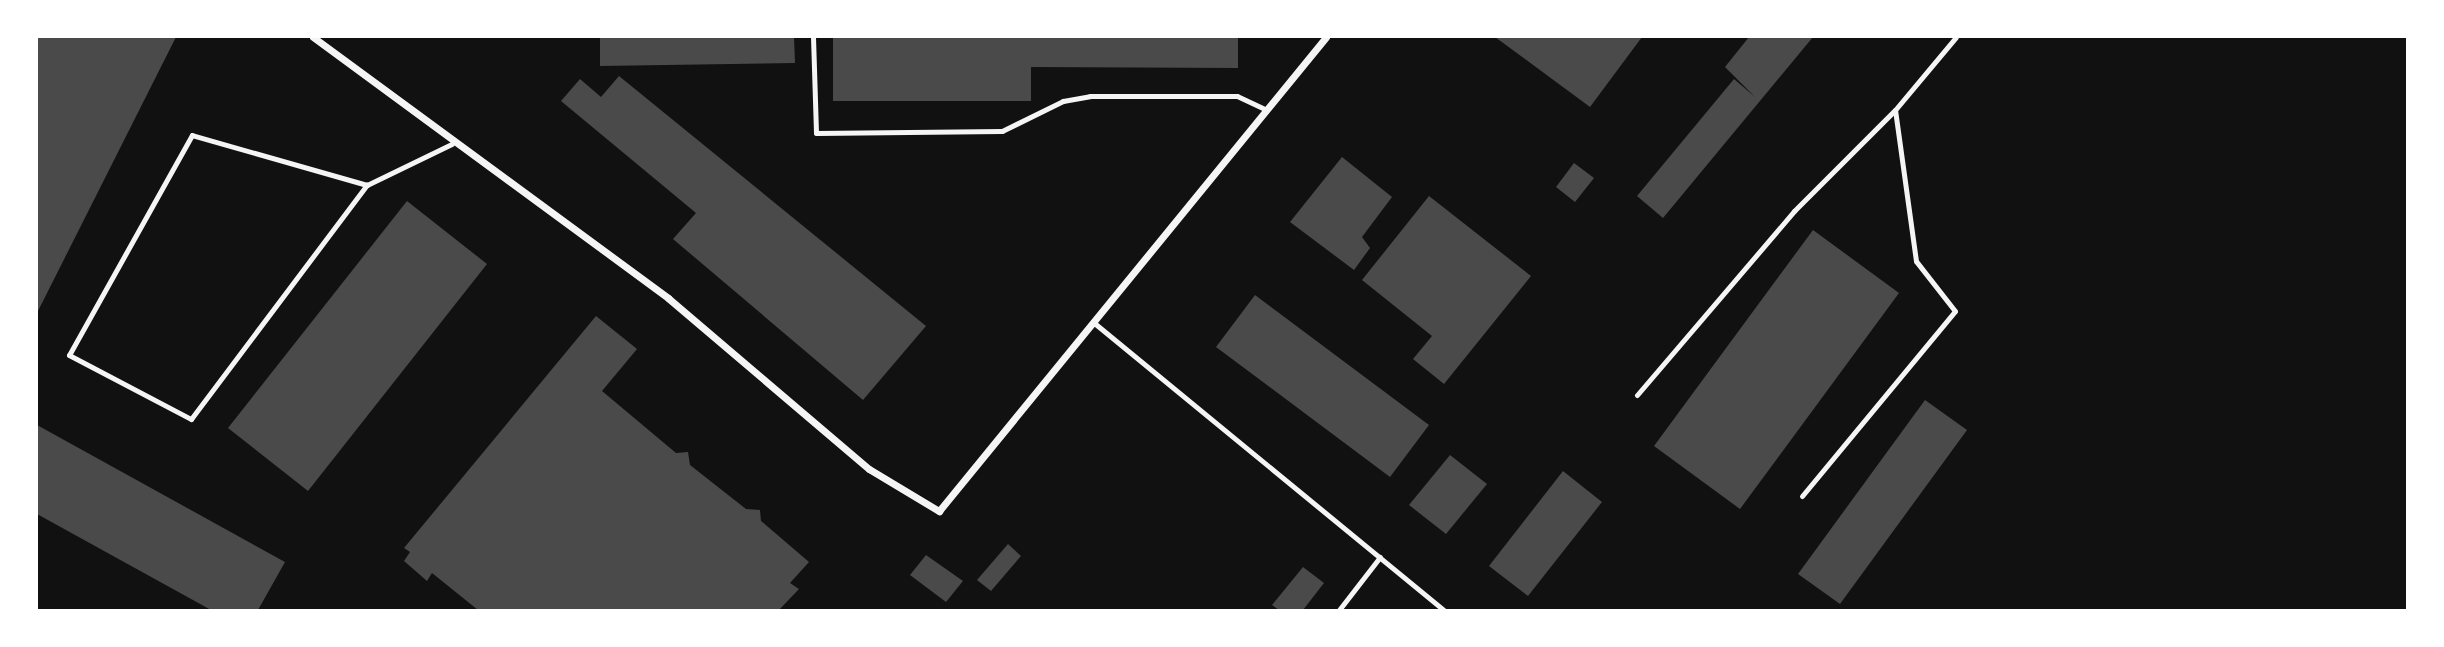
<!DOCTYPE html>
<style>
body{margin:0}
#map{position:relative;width:2444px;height:647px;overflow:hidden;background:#111;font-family:"Noto Serif",serif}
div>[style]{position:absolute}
.building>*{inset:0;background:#4a4a4a}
.service>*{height:5px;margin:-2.5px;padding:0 2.5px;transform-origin:2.5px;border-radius:2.5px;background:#f5f5f5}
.minor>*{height:7px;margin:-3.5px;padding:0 3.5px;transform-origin:3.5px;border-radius:3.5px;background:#f5f5f5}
span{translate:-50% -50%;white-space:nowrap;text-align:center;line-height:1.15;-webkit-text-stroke:6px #fff;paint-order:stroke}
.frame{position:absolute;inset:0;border:38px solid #fff;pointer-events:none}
</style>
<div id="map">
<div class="building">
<div style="clip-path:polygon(37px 37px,176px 37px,37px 313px)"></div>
<div style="clip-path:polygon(600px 37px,794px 37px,795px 63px,600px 66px)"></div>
<div style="clip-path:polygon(833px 37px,1238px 37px,1238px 68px,1031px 67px,1031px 101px,833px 101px)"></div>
<div style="clip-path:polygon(1495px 37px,1642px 37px,1590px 107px)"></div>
<div style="clip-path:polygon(1749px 37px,1813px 37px,1663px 218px,1637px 196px,1734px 79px,1755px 97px,1725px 67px)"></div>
<div style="clip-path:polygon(619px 76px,926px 326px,863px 400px,673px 239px,696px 213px,561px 101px,580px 79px,601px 97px)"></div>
<div style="clip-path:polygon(1342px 157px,1392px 197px,1362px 237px,1370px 248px,1354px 270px,1290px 222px)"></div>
<div style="clip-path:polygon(1574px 163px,1594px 178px,1575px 202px,1556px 187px)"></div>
<div style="clip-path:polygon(1429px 196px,1531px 276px,1444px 384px,1413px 359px,1432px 336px,1362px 280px)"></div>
<div style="clip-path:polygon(407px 201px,487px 264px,308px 491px,228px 428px)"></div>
<div style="clip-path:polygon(1813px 230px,1899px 293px,1740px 509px,1654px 446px)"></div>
<div style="clip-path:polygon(1255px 295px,1429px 425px,1390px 477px,1216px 347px)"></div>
<div style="clip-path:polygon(596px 316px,637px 349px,602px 391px,676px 453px,688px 452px,690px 465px,746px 509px,760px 510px,761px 521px,809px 562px,790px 583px,799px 589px,779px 610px,478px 610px,432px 573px,427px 581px,404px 561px,410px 552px,404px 548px)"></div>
<div style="clip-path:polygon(1925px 400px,1967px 430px,1840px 604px,1798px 574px)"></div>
<div style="clip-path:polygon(37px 425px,285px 562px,258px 610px,211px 610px,37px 514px)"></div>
<div style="clip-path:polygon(1450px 455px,1487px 484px,1446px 534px,1409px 505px)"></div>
<div style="clip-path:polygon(1563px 471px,1602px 502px,1528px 596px,1489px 566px)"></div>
<div style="clip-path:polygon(1008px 544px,1021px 556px,991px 591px,977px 580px)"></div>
<div style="clip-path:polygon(926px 555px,963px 581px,946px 602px,910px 575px)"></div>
<div style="clip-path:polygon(1303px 567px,1324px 583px,1303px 610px,1279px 610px,1272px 605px)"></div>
</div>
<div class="service">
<div style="left:813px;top:37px;width:96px;rotate:88.2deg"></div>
<div style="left:816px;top:133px;width:186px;rotate:-0.6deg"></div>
<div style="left:1002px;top:131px;width:68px;rotate:-26.2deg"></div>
<div style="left:1063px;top:101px;width:27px;rotate:-10deg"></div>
<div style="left:1090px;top:96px;width:147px"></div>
<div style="left:1237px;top:96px;width:33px;rotate:25deg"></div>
<div style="left:367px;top:185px;width:182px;rotate:-164.1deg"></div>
<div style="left:192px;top:135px;width:252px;rotate:119.2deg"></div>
<div style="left:69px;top:355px;width:138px;rotate:27.7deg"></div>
<div style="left:191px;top:419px;width:293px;rotate:-53.1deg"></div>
<div style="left:367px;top:185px;width:94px;rotate:-25.8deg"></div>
<div style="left:1093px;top:322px;width:454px;rotate:39.4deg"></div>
<div style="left:1637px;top:395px;width:242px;rotate:-49.5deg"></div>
<div style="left:1794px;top:211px;width:143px;rotate:-45deg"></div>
<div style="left:1895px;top:110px;width:95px;rotate:-50.1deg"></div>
<div style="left:1802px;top:496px;width:240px;rotate:-50.4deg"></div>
<div style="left:1955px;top:311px;width:63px;rotate:-128deg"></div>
<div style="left:1916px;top:261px;width:152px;rotate:-97.9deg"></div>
<div style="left:1339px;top:610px;width:67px;rotate:-52.3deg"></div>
</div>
<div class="minor">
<div style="left:313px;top:37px;width:441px;rotate:36.3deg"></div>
<div style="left:668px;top:298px;width:264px;rotate:40.4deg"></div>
<div style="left:869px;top:469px;width:82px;rotate:31deg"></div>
<div style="left:939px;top:511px;width:612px;rotate:-50.77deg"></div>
</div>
<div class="frame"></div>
</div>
